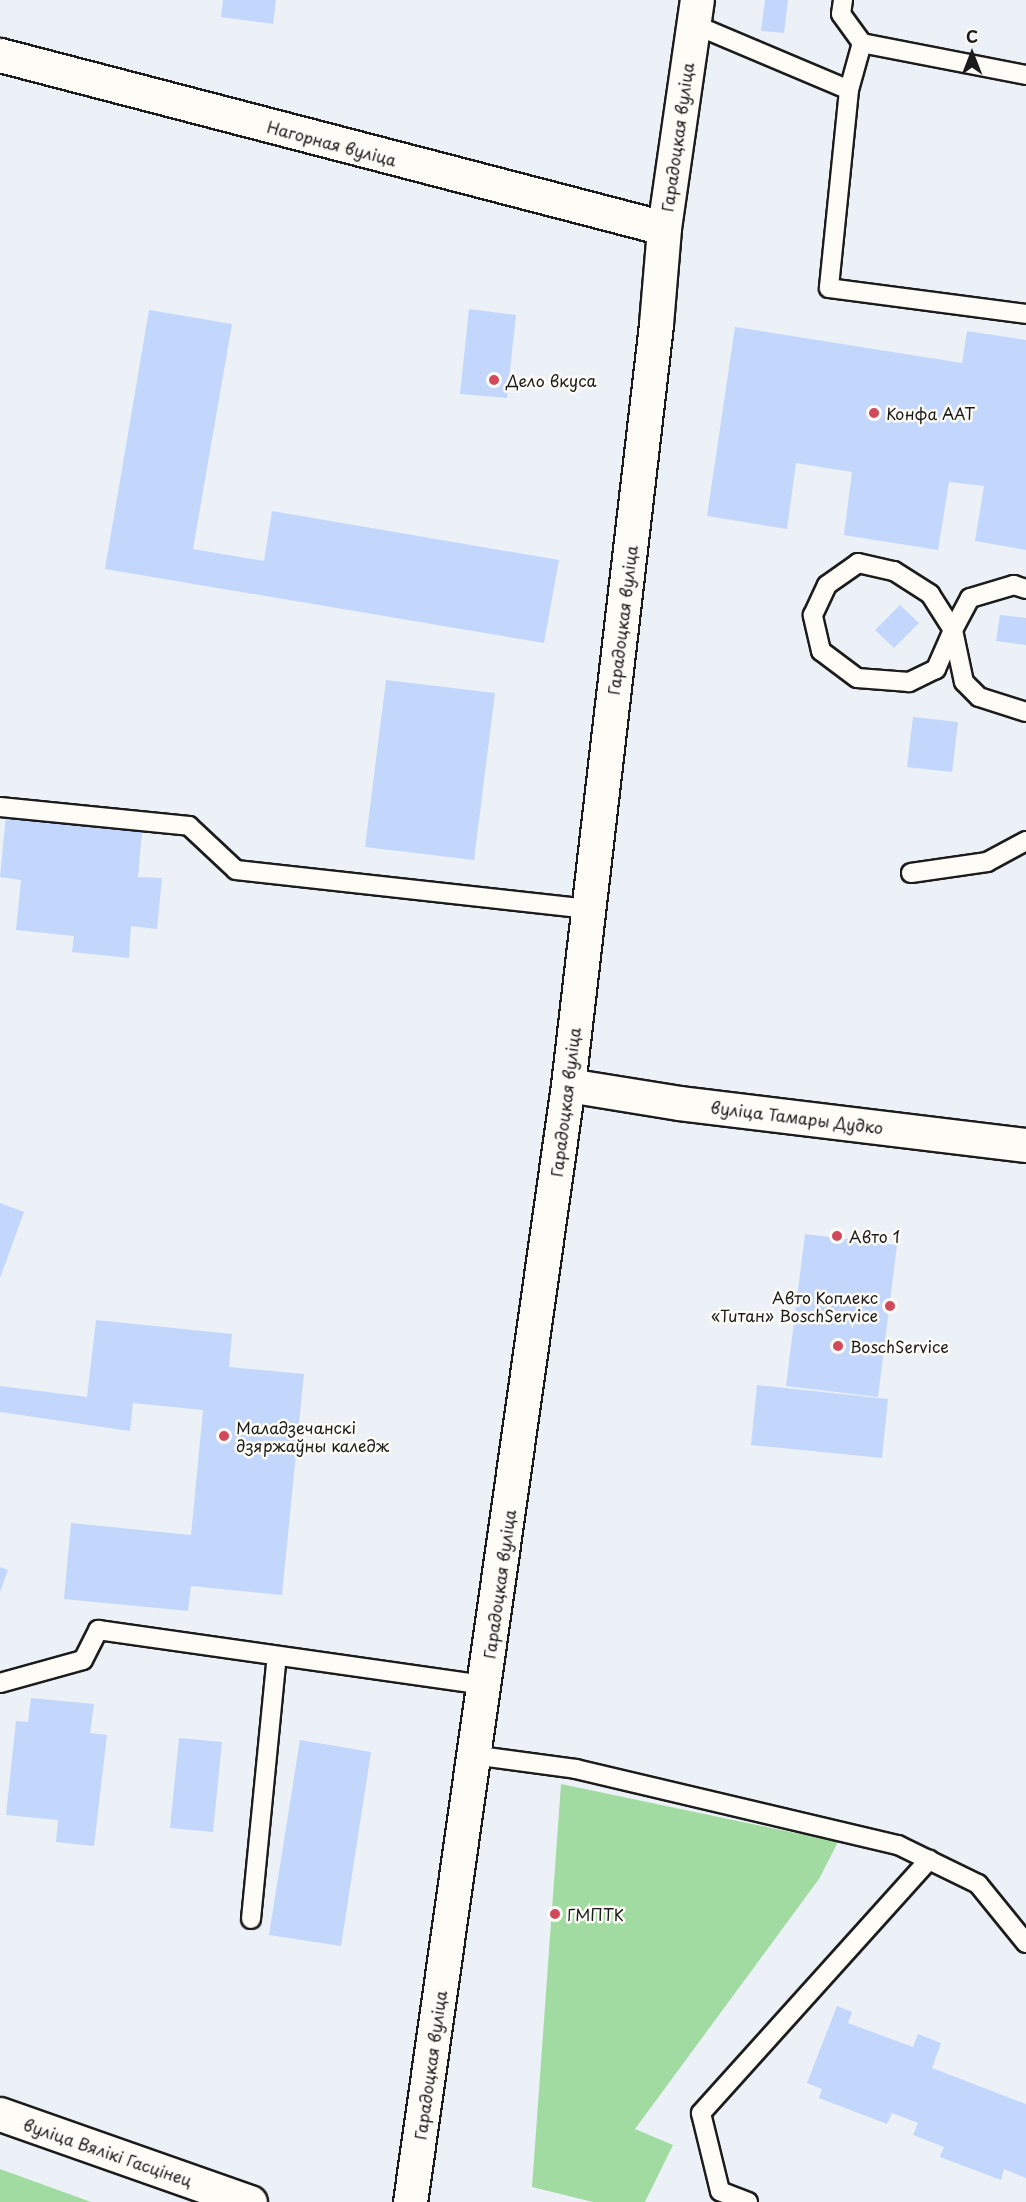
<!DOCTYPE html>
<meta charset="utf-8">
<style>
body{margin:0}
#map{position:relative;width:1026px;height:2202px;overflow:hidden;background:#ecf1f8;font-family:"Playpen Sans",sans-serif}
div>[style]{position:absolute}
.green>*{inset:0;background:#a1dba1}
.building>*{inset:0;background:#c3d6fc}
.roads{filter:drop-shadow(2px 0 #1c1c1c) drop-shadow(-2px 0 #1c1c1c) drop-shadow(0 2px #1c1c1c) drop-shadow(0 -2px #1c1c1c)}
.service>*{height:18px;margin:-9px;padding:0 9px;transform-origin:9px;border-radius:9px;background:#fdfcf7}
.tertiary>*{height:33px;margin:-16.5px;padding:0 16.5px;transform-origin:16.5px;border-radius:16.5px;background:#fdfcf7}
.secondary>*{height:33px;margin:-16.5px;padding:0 16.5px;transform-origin:16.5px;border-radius:16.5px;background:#fdfcf7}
.dots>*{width:16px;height:16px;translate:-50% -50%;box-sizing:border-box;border:3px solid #fdfcf7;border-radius:50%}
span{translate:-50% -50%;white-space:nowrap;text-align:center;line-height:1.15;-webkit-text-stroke:5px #fdfcf7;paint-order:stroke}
.street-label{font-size:16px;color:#1c1c1c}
.poi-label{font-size:16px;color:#1c1c1c}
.left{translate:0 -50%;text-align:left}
.right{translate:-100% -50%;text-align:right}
.north{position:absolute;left:942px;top:24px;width:60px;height:60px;-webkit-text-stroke:4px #fdfcf7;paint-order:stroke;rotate:0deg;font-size:16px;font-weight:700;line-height:24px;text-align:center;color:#1c1c1c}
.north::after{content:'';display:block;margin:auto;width:21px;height:27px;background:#1c1c1c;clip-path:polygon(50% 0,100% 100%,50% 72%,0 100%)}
</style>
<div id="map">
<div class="green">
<div style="clip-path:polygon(561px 1784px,838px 1842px,819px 1879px,635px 2129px,673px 2145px,645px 2202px,593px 2202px,532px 2187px)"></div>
<div style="clip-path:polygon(0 2169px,91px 2202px,0 2202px)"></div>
</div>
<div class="building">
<div style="clip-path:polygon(223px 0,276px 0,273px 24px,221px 17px)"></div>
<div style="clip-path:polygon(765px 0,788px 0,784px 33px,761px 31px)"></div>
<div style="clip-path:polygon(469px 309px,516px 315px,507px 398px,460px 394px)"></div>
<div style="clip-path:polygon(149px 310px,232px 324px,193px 549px,264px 561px,272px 511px,559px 560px,544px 643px,105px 569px)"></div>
<div style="clip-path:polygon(735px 327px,962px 363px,967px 331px,1026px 340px,1026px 550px,975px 541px,984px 486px,949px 482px,938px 550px,844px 535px,852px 472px,796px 463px,787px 529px,707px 516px)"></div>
<div style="clip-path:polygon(900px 605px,919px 623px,894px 648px,875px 630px)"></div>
<div style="clip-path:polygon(1000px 615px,1026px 618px,1026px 645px,996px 641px)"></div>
<div style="clip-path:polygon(386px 680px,495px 693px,474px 860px,365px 847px)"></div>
<div style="clip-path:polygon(913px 717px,958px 722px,952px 772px,907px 767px)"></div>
<div style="clip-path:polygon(6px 815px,142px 832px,138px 877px,162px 878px,157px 929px,131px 926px,129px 958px,72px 952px,74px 936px,16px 930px,21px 880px,0 877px)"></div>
<div style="clip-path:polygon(0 1203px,24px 1212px,0 1278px)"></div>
<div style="clip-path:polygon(805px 1234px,897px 1245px,878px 1397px,786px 1386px)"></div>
<div style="clip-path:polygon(96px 1320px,232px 1334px,229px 1367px,304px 1374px,282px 1595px,191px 1586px,188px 1611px,64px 1599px,71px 1523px,191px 1535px,203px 1410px,133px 1403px,130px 1431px,0 1412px,0 1386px,87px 1397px)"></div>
<div style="clip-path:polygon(757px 1385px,888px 1399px,882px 1458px,751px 1445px)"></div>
<div style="clip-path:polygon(0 1567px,8px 1570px,0 1592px)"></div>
<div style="clip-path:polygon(31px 1698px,94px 1704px,90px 1733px,107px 1735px,94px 1846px,56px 1842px,58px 1820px,6px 1815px,16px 1721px,28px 1722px)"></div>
<div style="clip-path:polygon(179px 1738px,222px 1742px,213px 1832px,170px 1828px)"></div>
<div style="clip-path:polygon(300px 1740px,371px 1752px,341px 1946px,269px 1935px)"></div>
<div style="clip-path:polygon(837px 2006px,852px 2012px,848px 2023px,913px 2047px,918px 2034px,941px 2043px,932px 2068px,1026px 2104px,1026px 2178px,1004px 2169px,1001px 2180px,940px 2157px,944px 2147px,913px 2135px,918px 2123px,892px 2113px,887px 2124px,819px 2098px,822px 2089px,807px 2083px)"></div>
</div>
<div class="roads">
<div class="service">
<div style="left:843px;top:0;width:14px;rotate:98deg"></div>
<div style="left:841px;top:14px;width:36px;rotate:54deg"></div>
<div style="left:693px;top:24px;width:169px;rotate:22.9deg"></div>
<div style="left:1026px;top:75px;width:167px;rotate:-169deg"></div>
<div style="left:862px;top:43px;width:49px;rotate:105.5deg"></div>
<div style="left:849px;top:90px;width:199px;rotate:95.8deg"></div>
<div style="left:829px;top:288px;width:199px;rotate:7.5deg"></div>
<div style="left:1026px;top:589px;width:13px;rotate:-162deg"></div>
<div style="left:1014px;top:585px;width:46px;rotate:163.5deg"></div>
<div style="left:970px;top:598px;width:36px;rotate:118deg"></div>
<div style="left:953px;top:630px;width:43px;rotate:113.6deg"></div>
<div style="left:936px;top:669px;width:30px;rotate:154deg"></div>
<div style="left:909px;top:682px;width:52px;rotate:-175.6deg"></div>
<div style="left:857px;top:678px;width:45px;rotate:-143.1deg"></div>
<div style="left:821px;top:651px;width:37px;rotate:-103deg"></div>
<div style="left:813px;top:615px;width:33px;rotate:-65deg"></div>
<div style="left:827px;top:585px;width:38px;rotate:-35deg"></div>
<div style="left:858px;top:563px;width:37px;rotate:13deg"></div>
<div style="left:894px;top:571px;width:43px;rotate:32.6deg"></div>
<div style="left:930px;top:594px;width:43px;rotate:57.4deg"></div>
<div style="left:953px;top:630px;width:53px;rotate:78.1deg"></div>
<div style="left:964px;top:682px;width:21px;rotate:45deg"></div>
<div style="left:979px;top:697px;width:49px;rotate:17.7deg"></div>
<div style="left:0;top:807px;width:190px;rotate:5.7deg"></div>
<div style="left:189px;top:826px;width:64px;rotate:43.1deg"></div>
<div style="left:236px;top:870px;width:355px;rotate:6.3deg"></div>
<div style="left:911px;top:873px;width:77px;rotate:-8.2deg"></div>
<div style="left:987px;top:862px;width:44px;rotate:-28.3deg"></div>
<div style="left:0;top:1683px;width:86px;rotate:-15.5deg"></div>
<div style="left:83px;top:1660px;width:34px;rotate:-63deg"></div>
<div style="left:98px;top:1630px;width:391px;rotate:8.1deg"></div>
<div style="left:473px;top:1755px;width:104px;rotate:7.7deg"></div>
<div style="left:576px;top:1769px;width:331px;rotate:13.3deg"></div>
<div style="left:898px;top:1845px;width:89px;rotate:26deg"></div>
<div style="left:978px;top:1884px;width:76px;rotate:50.9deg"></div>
<div style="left:251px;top:1919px;width:264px;rotate:-84.4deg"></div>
<div style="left:748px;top:2202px;width:30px;rotate:-159deg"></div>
<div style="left:720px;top:2191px;width:80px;rotate:-103.7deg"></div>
<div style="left:701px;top:2113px;width:341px;rotate:-48deg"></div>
</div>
<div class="tertiary">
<div style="left:0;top:55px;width:686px;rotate:14.6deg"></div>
<div style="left:568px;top:1085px;width:112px;rotate:9.2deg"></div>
<div style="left:679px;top:1103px;width:350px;rotate:6.9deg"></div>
<div style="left:410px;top:2202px;width:1128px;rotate:-81.95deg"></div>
<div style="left:568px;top:1085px;width:766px;rotate:-83.4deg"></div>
<div style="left:656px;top:324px;width:96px;rotate:-85.2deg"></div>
<div style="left:664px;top:228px;width:230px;rotate:-81.8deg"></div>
</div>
<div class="secondary">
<div style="left:0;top:2114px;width:265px;rotate:19.4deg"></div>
</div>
</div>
<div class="dots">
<div style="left:494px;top:380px;background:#d1495b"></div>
<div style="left:874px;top:413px;background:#d1495b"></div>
<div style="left:837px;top:1236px;background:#d1495b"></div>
<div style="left:890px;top:1306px;background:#d1495b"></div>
<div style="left:838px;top:1346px;background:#d1495b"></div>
<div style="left:224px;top:1436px;background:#d1495b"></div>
<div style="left:555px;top:1914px;background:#d1495b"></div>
</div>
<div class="street-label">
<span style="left:677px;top:137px;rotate:-82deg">Гарадоцкая вуліца</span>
<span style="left:332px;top:143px;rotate:15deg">Нагорная вуліца</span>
<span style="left:622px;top:620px;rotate:-83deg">Гарадоцкая вуліца</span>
<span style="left:565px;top:1102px;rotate:-83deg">Гарадоцкая вуліца</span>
<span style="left:797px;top:1117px;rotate:7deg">вуліца Тамары Дудко</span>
<span style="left:499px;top:1584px;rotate:-82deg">Гарадоцкая вуліца</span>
<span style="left:430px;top:2065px;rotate:-82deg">Гарадоцкая вуліца</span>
<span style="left:108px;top:2152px;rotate:19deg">вуліца Вялікі Гасцінец</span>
</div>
<div class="poi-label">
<span class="left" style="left:506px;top:380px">Дело вкуса</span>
<span class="left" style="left:886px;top:413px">Конфа ААТ</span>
<span class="left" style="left:849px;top:1236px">Авто 1</span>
<span class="right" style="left:878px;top:1306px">Авто Коплекс<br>«Титан» BoschService</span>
<span class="left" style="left:850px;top:1346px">BoschService</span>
<span class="left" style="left:236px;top:1436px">Маладзечанскі<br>дзяржаўны каледж</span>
<span class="left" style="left:567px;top:1914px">ГМПТК</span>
</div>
<div class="north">С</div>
</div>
